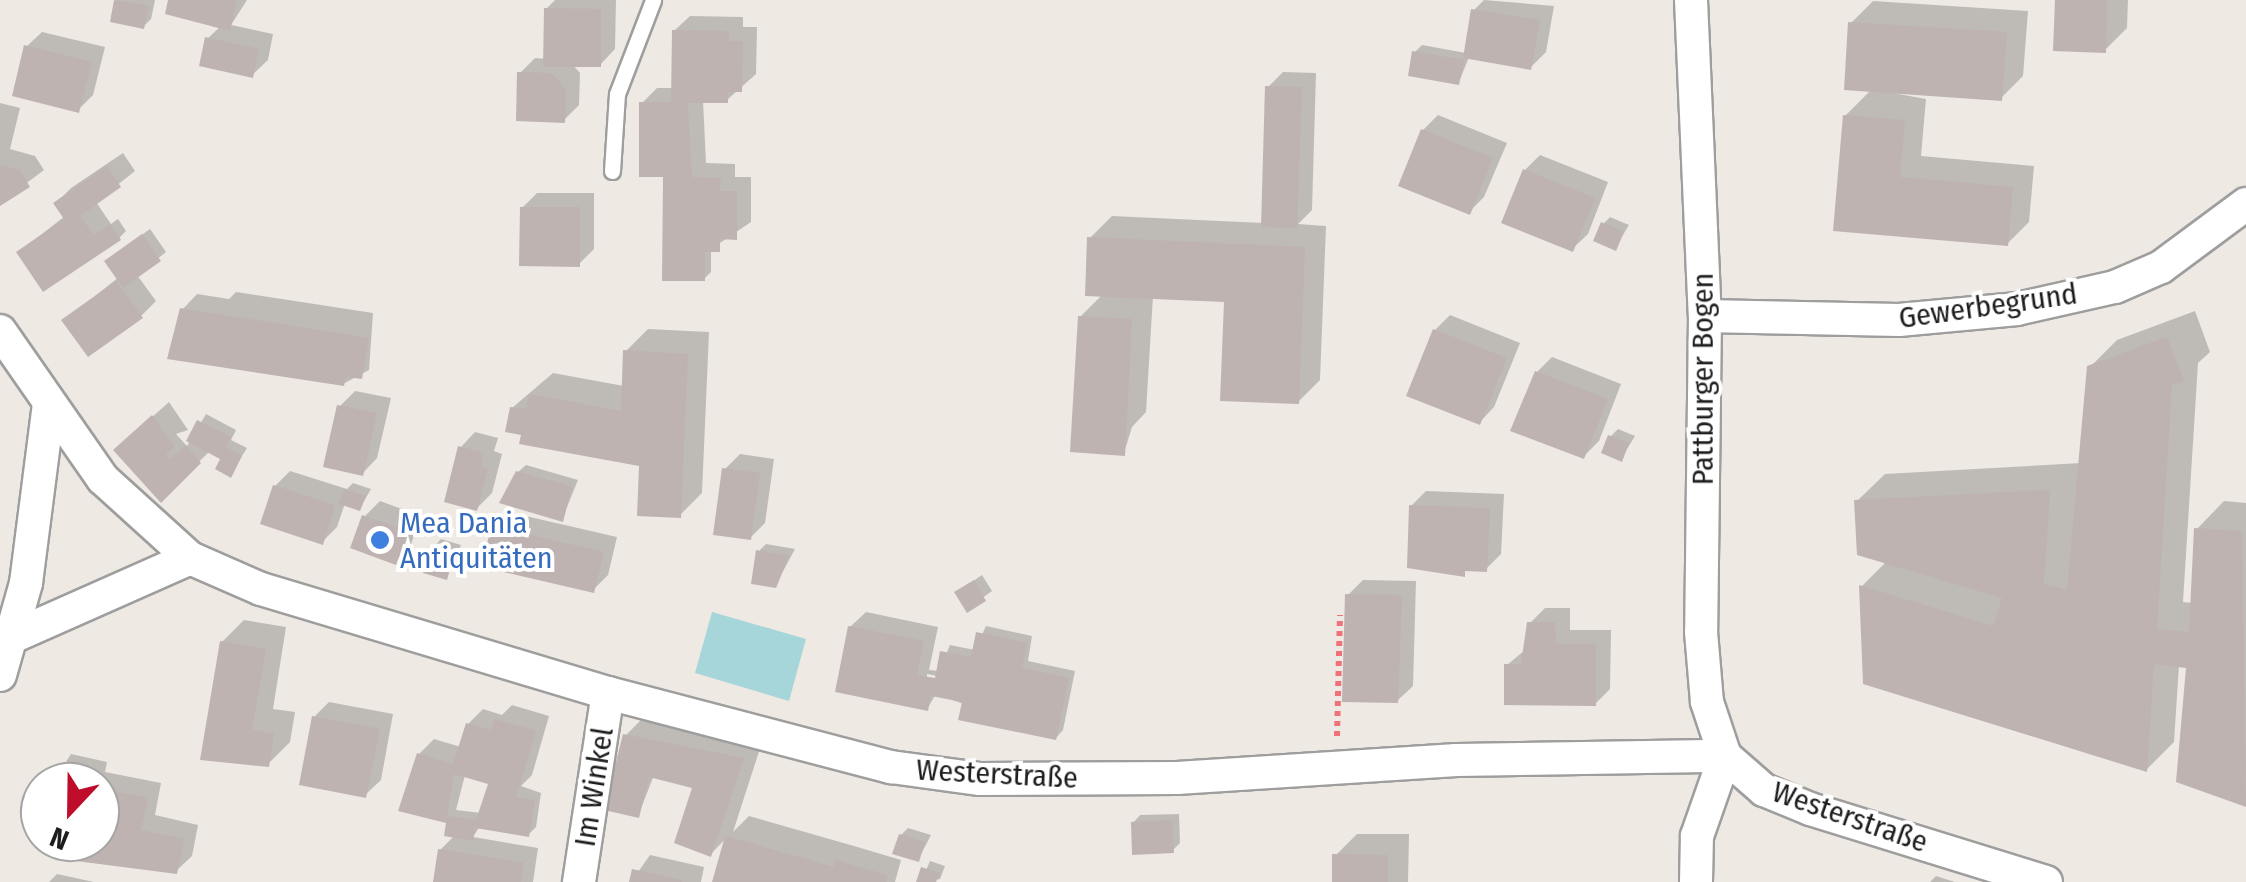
<!DOCTYPE html>
<meta charset="utf-8">
<style>
body{margin:0}
#map{position:relative;width:2246px;height:882px;overflow:hidden;background:#eee9e3;font-family:"Fira Sans Condensed",sans-serif}
div>[style]{position:absolute}
.water>*{inset:0;background:#a6d6d9}
.shadow>*{inset:0;background:#0003}
.building>*{inset:0;background:#beb3b0}
.path>*{height:6px;margin-top:-3px;transform-origin:0;background:repeating-linear-gradient(90deg,#f17179 0 5px,transparent 0 10px)}
.roads{filter:drop-shadow(2px 0 #9e9e9e) drop-shadow(-2px 0 #9e9e9e) drop-shadow(0 2px #9e9e9e) drop-shadow(0 -2px #9e9e9e)}
.service>*{height:15px;margin:-7.5px;padding:0 7.5px;transform-origin:7.5px;border-radius:7.5px;background:#fff}
.minor>*{height:32px;margin:-16px;padding:0 16px;transform-origin:16px;border-radius:16px;background:#fff}
.dots>*{width:28px;height:28px;translate:-50% -50%;box-sizing:border-box;border:5px solid #fff;border-radius:50%}
span{translate:-50% -50%;white-space:nowrap;text-align:center;line-height:1.15;-webkit-text-stroke:8px #fff;paint-order:stroke}
.street-label{font-size:30px;color:#1d1d1d}
.shop-label{font-size:30px;color:#366cbe}
.left{translate:0 -50%;text-align:left}
.north{position:absolute;left:20px;top:762px;width:100px;height:100px;box-sizing:border-box;background:#fff;border:2px solid #a5a5a5;border-radius:50%;rotate:202deg;font-size:28px;font-weight:700;line-height:40px;text-align:center;color:#1d1d1d}
.north::after{content:'';display:block;margin:auto;width:35px;height:45px;background:#be0c2a;clip-path:polygon(50% 0,100% 100%,50% 72%,0 100%)}
</style>
<div id="map">
<div class="water">
<div style="clip-path:polygon(712px 612px,806px 639px,789px 701px,695px 673px)"></div>
</div>
<div class="shadow">
<div style="clip-path:polygon(116px 0,155px 0,151px 19px,144px 26px,113px 20px)"></div>
<div style="clip-path:polygon(171px 0,247px 0,231px 25px,273px 34px,268px 60px,252px 75px,207px 39px,221px 26px)"></div>
<div style="clip-path:polygon(555px 0,616px 0,615px 49px,600px 65px,572px 64px,580px 73px,579px 105px,564px 120px,520px 73px,535px 58px,546px 59px,546px 9px)"></div>
<div style="clip-path:polygon(1484px 0,1554px 6px,1546px 52px,1531px 67px,1469px 57px,1459px 82px,1414px 53px,1422px 45px,1466px 53px,1474px 10px)"></div>
<div style="clip-path:polygon(2057px 0,2128px 0,2127px 28px,2105px 50px)"></div>
<div style="clip-path:polygon(1873px 1px,2028px 11px,2023px 76px,2001px 98px,1877px 90px,1926px 99px,1921px 156px,2034px 166px,2029px 222px,2007px 244px,1835px 229px,1845px 116px,1872px 89px,1851px 23px)"></div>
<div style="clip-path:polygon(690px 16px,743px 17px,743px 27px,757px 27px,756px 74px,727px 100px,703px 100px,706px 163px,735px 164px,735px 177px,751px 177px,751px 222px,711px 249px,711px 272px,704px 279px,642px 103px,657px 88px,674px 88px,674px 31px)"></div>
<div style="clip-path:polygon(42px 32px,105px 47px,93px 95px,78px 110px,26px 47px)"></div>
<div style="clip-path:polygon(1283px 72px,1316px 73px,1312px 210px,1298px 224px,1326px 226px,1320px 380px,1298px 402px,1226px 299px,1153px 296px,1146px 412px,1132px 427px,1124px 453px,1080px 317px,1103px 294px,1090px 238px,1112px 216px,1263px 223px,1268px 87px)"></div>
<div style="clip-path:polygon(0 103px,20px 108px,10px 149px,35px 156px,44px 170px,0 203px)"></div>
<div style="clip-path:polygon(1438px 115px,1507px 143px,1484px 197px,1469px 212px,1423px 130px)"></div>
<div style="clip-path:polygon(123px 153px,135px 171px,96px 202px,111px 224px,118px 219px,126px 231px,119px 238px,19px 252px,65px 216px,56px 203px,71px 188px)"></div>
<div style="clip-path:polygon(1540px 155px,1608px 182px,1588px 234px,1572px 249px,1525px 170px)"></div>
<div style="clip-path:polygon(537px 193px,594px 193px,594px 249px,579px 264px,522px 208px)"></div>
<div style="clip-path:polygon(1610px 217px,1629px 225px,1615px 248px,1603px 224px)"></div>
<div style="clip-path:polygon(150px 229px,166px 252px,137px 275px,156px 301px,141px 316px,65px 320px,119px 277px,115px 254px)"></div>
<div style="clip-path:polygon(236px 292px,373px 313px,369px 370px,343px 384px,182px 310px,197px 294px,229px 299px)"></div>
<div style="clip-path:polygon(2195px 311px,2210px 352px,2198px 363px,2183px 602px,2193px 603px,2197px 529px,2224px 501px,2246px 503px,2246px 805px,2178px 781px,2189px 666px,2179px 665px,2174px 742px,2147px 769px,1862px 586px,1887px 561px,1857px 501px,1885px 474px,2081px 463px,2089px 368px,2117px 340px)"></div>
<div style="clip-path:polygon(1450px 315px,1520px 343px,1494px 407px,1479px 423px,1435px 330px)"></div>
<div style="clip-path:polygon(648px 329px,709px 332px,702px 493px,680px 515px,642px 464px,512px 408px,553px 373px,624px 386px,626px 351px)"></div>
<div style="clip-path:polygon(1552px 357px,1621px 384px,1599px 441px,1583px 457px,1537px 372px)"></div>
<div style="clip-path:polygon(355px 391px,391px 398px,377px 458px,362px 474px,340px 406px)"></div>
<div style="clip-path:polygon(169px 402px,188px 430px,176px 434px,187px 446px,206px 414px,236px 430px,231px 440px,247px 448px,230px 475px,224px 458px,210px 451px,161px 499px,132px 435px)"></div>
<div style="clip-path:polygon(1618px 429px,1635px 436px,1621px 459px,1611px 436px)"></div>
<div style="clip-path:polygon(475px 432px,498px 438px,494px 451px,502px 454px,492px 493px,477px 508px,460px 448px)"></div>
<div style="clip-path:polygon(740px 454px,774px 459px,765px 523px,750px 538px,725px 469px)"></div>
<div style="clip-path:polygon(526px 465px,578px 480px,562px 519px,518px 472px)"></div>
<div style="clip-path:polygon(290px 471px,347px 489px,353px 483px,371px 489px,360px 508px,345px 503px,337px 527px,322px 542px,275px 486px)"></div>
<div style="clip-path:polygon(1426px 491px,1504px 494px,1501px 554px,1486px 569px,1411px 506px)"></div>
<div style="clip-path:polygon(380px 501px,421px 516px,410px 547px,395px 562px,365px 516px)"></div>
<div style="clip-path:polygon(508px 512px,617px 537px,608px 575px,593px 590px,493px 527px)"></div>
<div style="clip-path:polygon(441px 539px,461px 545px,446px 578px,434px 547px)"></div>
<div style="clip-path:polygon(766px 544px,795px 549px,775px 586px,759px 551px)"></div>
<div style="clip-path:polygon(982px 575px,992px 591px,967px 609px,957px 592px)"></div>
<div style="clip-path:polygon(1363px 580px,1416px 581px,1413px 686px,1397px 701px,1348px 595px)"></div>
<div style="clip-path:polygon(1545px 608px,1570px 608px,1570px 630px,1611px 630px,1610px 689px,1595px 704px,1507px 665px,1525px 650px,1530px 623px)"></div>
<div style="clip-path:polygon(evenodd,866px 612px,938px 627px,929px 670px,939px 671px,950px 645px,975px 650px,986px 626px,1032px 636px,1028px 661px,1075px 671px,1063px 730px,1056px 738px,936px 694px,927px 709px,850px 627px,866px 612px,927px 674px,947px 678px,927px 679px,927px 674px)"></div>
<div style="clip-path:polygon(244px 620px,286px 627px,273px 709px,295px 712px,290px 742px,268px 764px,203px 758px,222px 642px)"></div>
<div style="clip-path:polygon(329px 702px,393px 714px,381px 780px,365px 795px,314px 717px)"></div>
<div style="clip-path:polygon(evenodd,512px 705px,549px 716px,532px 775px,521px 786px,541px 793px,536px 827px,529px 834px,480px 826px,473px 837px,538px 848px,533px 882px,435px 882px,440px 850px,455px 835px,419px 754px,434px 739px,461px 747px,468px 724px,483px 709px,502px 715px,512px 705px,465px 775px,493px 783px,481px 813px,456px 810px,465px 775px)"></div>
<div style="clip-path:polygon(648px 713px,764px 736px,733px 832px,749px 816px,854px 846px,901px 860px,895px 882px,714px 882px,727px 837px,711px 854px,695px 786px,654px 775px,638px 816px,625px 736px)"></div>
<div style="clip-path:polygon(71px 754px,107px 762px,105px 772px,161px 783px,155px 815px,198px 825px,192px 856px,176px 871px,83px 842px,100px 842px,100px 782px,53px 782px)"></div>
<div style="clip-path:polygon(1179px 814px,1180px 843px,1173px 850px,1133px 823px,1140px 815px)"></div>
<div style="clip-path:polygon(908px 828px,931px 835px,918px 860px,901px 835px)"></div>
<div style="clip-path:polygon(1357px 834px,1409px 834px,1408px 882px,1334px 882px,1335px 856px)"></div>
<div style="clip-path:polygon(650px 855px,704px 867px,701px 882px,631px 882px)"></div>
<div style="clip-path:polygon(930px 861px,945px 866px,940px 879px,921px 882px)"></div>
<div style="clip-path:polygon(57px 874px,94px 882px,49px 882px)"></div>
<div style="clip-path:polygon(1936px 876px,1955px 882px,1930px 882px)"></div>
</div>
<div class="building">
<div style="clip-path:polygon(114px 0,149px 6px,144px 29px,110px 22px)"></div>
<div style="clip-path:polygon(168px 0,237px 0,230px 31px,165px 14px)"></div>
<div style="clip-path:polygon(2055px 0,2107px 0,2106px 53px,2053px 51px)"></div>
<div style="clip-path:polygon(544px 8px,601px 9px,601px 67px,543px 67px)"></div>
<div style="clip-path:polygon(1471px 9px,1540px 20px,1531px 70px,1463px 58px)"></div>
<div style="clip-path:polygon(1848px 22px,2007px 32px,2002px 101px,1844px 90px)"></div>
<div style="clip-path:polygon(672px 30px,729px 31px,729px 41px,743px 41px,742px 92px,728px 92px,728px 103px,688px 103px,692px 177px,721px 178px,720px 191px,737px 191px,737px 240px,720px 239px,720px 252px,705px 252px,705px 281px,662px 281px,663px 177px,639px 177px,639px 102px,671px 102px)"></div>
<div style="clip-path:polygon(205px 37px,259px 49px,253px 78px,199px 66px)"></div>
<div style="clip-path:polygon(24px 45px,92px 62px,79px 113px,12px 96px)"></div>
<div style="clip-path:polygon(1412px 51px,1464px 60px,1459px 85px,1408px 76px)"></div>
<div style="clip-path:polygon(517px 72px,551px 73px,566px 89px,565px 123px,516px 121px)"></div>
<div style="clip-path:polygon(1265px 86px,1302px 87px,1297px 228px,1261px 227px)"></div>
<div style="clip-path:polygon(1843px 115px,1905px 120px,1900px 177px,2013px 187px,2008px 246px,1833px 231px)"></div>
<div style="clip-path:polygon(1421px 129px,1493px 158px,1470px 215px,1398px 186px)"></div>
<div style="clip-path:polygon(0 165px,20px 170px,30px 187px,0 206px)"></div>
<div style="clip-path:polygon(107px 166px,121px 187px,80px 216px,94px 235px,110px 224px,121px 240px,43px 292px,16px 252px,64px 219px,53px 203px)"></div>
<div style="clip-path:polygon(1523px 169px,1595px 198px,1573px 252px,1501px 223px)"></div>
<div style="clip-path:polygon(520px 207px,580px 207px,580px 267px,519px 266px)"></div>
<div style="clip-path:polygon(1601px 222px,1624px 232px,1616px 251px,1593px 241px)"></div>
<div style="clip-path:polygon(142px 234px,161px 261px,123px 288px,104px 261px)"></div>
<div style="clip-path:polygon(1087px 237px,1305px 247px,1299px 404px,1220px 401px,1224px 302px,1085px 296px)"></div>
<div style="clip-path:polygon(116px 281px,143px 318px,88px 357px,61px 320px)"></div>
<div style="clip-path:polygon(180px 308px,369px 338px,362px 379px,346px 377px,344px 386px,167px 359px)"></div>
<div style="clip-path:polygon(1078px 316px,1132px 319px,1125px 456px,1070px 452px)"></div>
<div style="clip-path:polygon(1433px 329px,1507px 358px,1480px 425px,1406px 396px)"></div>
<div style="clip-path:polygon(2167px 337px,2184px 381px,2172px 384px,2157px 629px,2189px 632px,2194px 528px,2242px 531px,2246px 807px,2176px 782px,2186px 668px,2154px 664px,2147px 772px,1863px 684px,1859px 585px,1993px 626px,2002px 598px,1857px 555px,1854px 500px,2050px 490px,2044px 584px,2067px 590px,2087px 366px)"></div>
<div style="clip-path:polygon(623px 350px,688px 354px,681px 518px,637px 516px,639px 466px,519px 444px,521px 435px,505px 432px,510px 407px,526px 409px,529px 394px,621px 411px)"></div>
<div style="clip-path:polygon(1535px 371px,1608px 399px,1584px 459px,1510px 431px)"></div>
<div style="clip-path:polygon(337px 405px,377px 413px,363px 476px,323px 467px)"></div>
<div style="clip-path:polygon(152px 415px,175px 447px,166px 454px,170px 459px,186px 446px,201px 463px,161px 503px,113px 450px)"></div>
<div style="clip-path:polygon(197px 420px,231px 437px,226px 447px,242px 456px,231px 478px,215px 469px,220px 459px,186px 441px)"></div>
<div style="clip-path:polygon(1608px 435px,1629px 443px,1622px 462px,1601px 453px)"></div>
<div style="clip-path:polygon(458px 446px,484px 453px,481px 466px,488px 469px,477px 511px,444px 502px)"></div>
<div style="clip-path:polygon(722px 468px,760px 473px,751px 540px,713px 535px)"></div>
<div style="clip-path:polygon(516px 471px,572px 487px,563px 522px,499px 503px)"></div>
<div style="clip-path:polygon(273px 485px,335px 505px,323px 545px,260px 524px)"></div>
<div style="clip-path:polygon(344px 489px,366px 496px,360px 511px,339px 504px)"></div>
<div style="clip-path:polygon(1409px 505px,1490px 508px,1487px 572px,1465px 571px,1465px 577px,1407px 568px)"></div>
<div style="clip-path:polygon(362px 515px,408px 531px,396px 565px,350px 548px)"></div>
<div style="clip-path:polygon(491px 526px,604px 552px,594px 593px,482px 567px)"></div>
<div style="clip-path:polygon(432px 545px,455px 552px,447px 580px,423px 573px)"></div>
<div style="clip-path:polygon(756px 550px,789px 556px,776px 588px,751px 584px)"></div>
<div style="clip-path:polygon(974px 580px,986px 601px,967px 613px,954px 592px)"></div>
<div style="clip-path:polygon(1345px 594px,1402px 595px,1398px 703px,1342px 702px)"></div>
<div style="clip-path:polygon(1527px 622px,1555px 622px,1556px 644px,1596px 644px,1596px 706px,1504px 705px,1504px 664px,1521px 664px)"></div>
<div style="clip-path:polygon(848px 626px,924px 641px,917px 675px,935px 678px,940px 651px,971px 657px,976px 632px,1027px 643px,1022px 668px,1069px 678px,1056px 740px,958px 720px,962px 702px,931px 696px,928px 711px,835px 692px)"></div>
<div style="clip-path:polygon(220px 641px,266px 649px,252px 730px,274px 734px,269px 767px,200px 760px)"></div>
<div style="clip-path:polygon(312px 716px,380px 729px,366px 798px,299px 785px)"></div>
<div style="clip-path:polygon(evenodd,494px 719px,536px 731px,516px 797px,535px 800px,529px 837px,475px 828px,473px 841px,444px 836px,446px 823px,398px 811px,417px 753px,453px 764px,466px 723px,491px 730px,494px 719px,454px 774px,488px 784px,476px 820px,447px 816px,454px 774px)"></div>
<div style="clip-path:polygon(623px 734px,744px 758px,711px 857px,674px 843px,692px 788px,649px 777px,639px 818px,604px 810px)"></div>
<div style="clip-path:polygon(53px 768px,94px 776px,92px 782px,50px 782px)"></div>
<div style="clip-path:polygon(100px 788px,148px 798px,141px 830px,184px 839px,177px 874px,76px 861px,80px 842px,100px 842px)"></div>
<div style="clip-path:polygon(1172px 820px,1174px 853px,1132px 855px,1131px 822px)"></div>
<div style="clip-path:polygon(899px 834px,925px 842px,919px 862px,892px 854px)"></div>
<div style="clip-path:polygon(725px 836px,834px 867px,836px 860px,887px 875px,886px 882px,712px 882px)"></div>
<div style="clip-path:polygon(438px 849px,524px 863px,521px 882px,433px 882px)"></div>
<div style="clip-path:polygon(1332px 854px,1388px 855px,1388px 882px,1332px 882px)"></div>
<div style="clip-path:polygon(921px 867px,940px 873px,936px 882px,916px 882px)"></div>
<div style="clip-path:polygon(632px 869px,682px 880px,682px 882px,629px 882px)"></div>
</div>
<div class="path">
<div style="left:1337px;top:736px;width:121px;rotate:-88.6deg"></div>
</div>
<div class="roads">
<div class="service">
<div style="left:612px;top:171px;width:77px;rotate:-86.3deg"></div>
<div style="left:617px;top:94px;width:101px;rotate:-69deg"></div>
</div>
<div class="minor">
<div style="left:1691px;top:0;width:316px;rotate:87.5deg"></div>
<div style="left:1705px;top:316px;width:316px;rotate:90.7deg"></div>
<div style="left:1701px;top:632px;width:70px;rotate:85.1deg"></div>
<div style="left:1707px;top:702px;width:57px;rotate:71.6deg"></div>
<div style="left:1705px;top:316px;width:194px;rotate:1.2deg"></div>
<div style="left:1899px;top:320px;width:119px;rotate:-5.3deg"></div>
<div style="left:2017px;top:309px;width:100px;rotate:-12.7deg"></div>
<div style="left:2115px;top:287px;width:50px;rotate:-23.5deg"></div>
<div style="left:2161px;top:267px;width:106px;rotate:-36.5deg"></div>
<div style="left:0;top:331px;width:180px;rotate:55.2deg"></div>
<div style="left:103px;top:479px;width:118px;rotate:42.2deg"></div>
<div style="left:190px;top:558px;width:77px;rotate:23.6deg"></div>
<div style="left:261px;top:589px;width:362px;rotate:16.7deg"></div>
<div style="left:608px;top:693px;width:293px;rotate:14.7deg"></div>
<div style="left:891px;top:767px;width:90px;rotate:7.7deg"></div>
<div style="left:980px;top:779px;width:197px;rotate:-0.3deg"></div>
<div style="left:1177px;top:778px;width:280px;rotate:-3.7deg"></div>
<div style="left:1456px;top:760px;width:269px;rotate:-0.9deg"></div>
<div style="left:1725px;top:756px;width:52px;rotate:41.1deg"></div>
<div style="left:1764px;top:790px;width:50px;rotate:22.4deg"></div>
<div style="left:1810px;top:809px;width:247px;rotate:17.2deg"></div>
<div style="left:12px;top:637px;width:195px;rotate:-23.9deg"></div>
<div style="left:0;top:675px;width:96px;rotate:-74.2deg"></div>
<div style="left:26px;top:583px;width:181px;rotate:-82.7deg"></div>
<div style="left:579px;top:882px;width:191px;rotate:-81.3deg"></div>
<div style="left:1696px;top:882px;width:46px;rotate:-88.8deg"></div>
<div style="left:1697px;top:836px;width:85px;rotate:-70.7deg"></div>
</div>
</div>
<div class="dots">
<div style="left:380px;top:540px;background:#3f7fe0"></div>
</div>
<div class="street-label">
<span style="left:1988px;top:306px;rotate:-8deg">Gewerbegrund</span>
<span style="left:1703px;top:379px;rotate:-90deg">Pattburger Bogen</span>
<span style="left:997px;top:774px;rotate:3deg">Westerstraße</span>
<span style="left:594px;top:787px;rotate:-81deg">Im Winkel</span>
<span style="left:1850px;top:817px;rotate:19deg">Westerstraße</span>
</div>
<div class="shop-label">
<span class="left" style="left:400px;top:540px">Mea Dania<br>Antiquitäten</span>
</div>
<div class="north">N</div>
</div>
